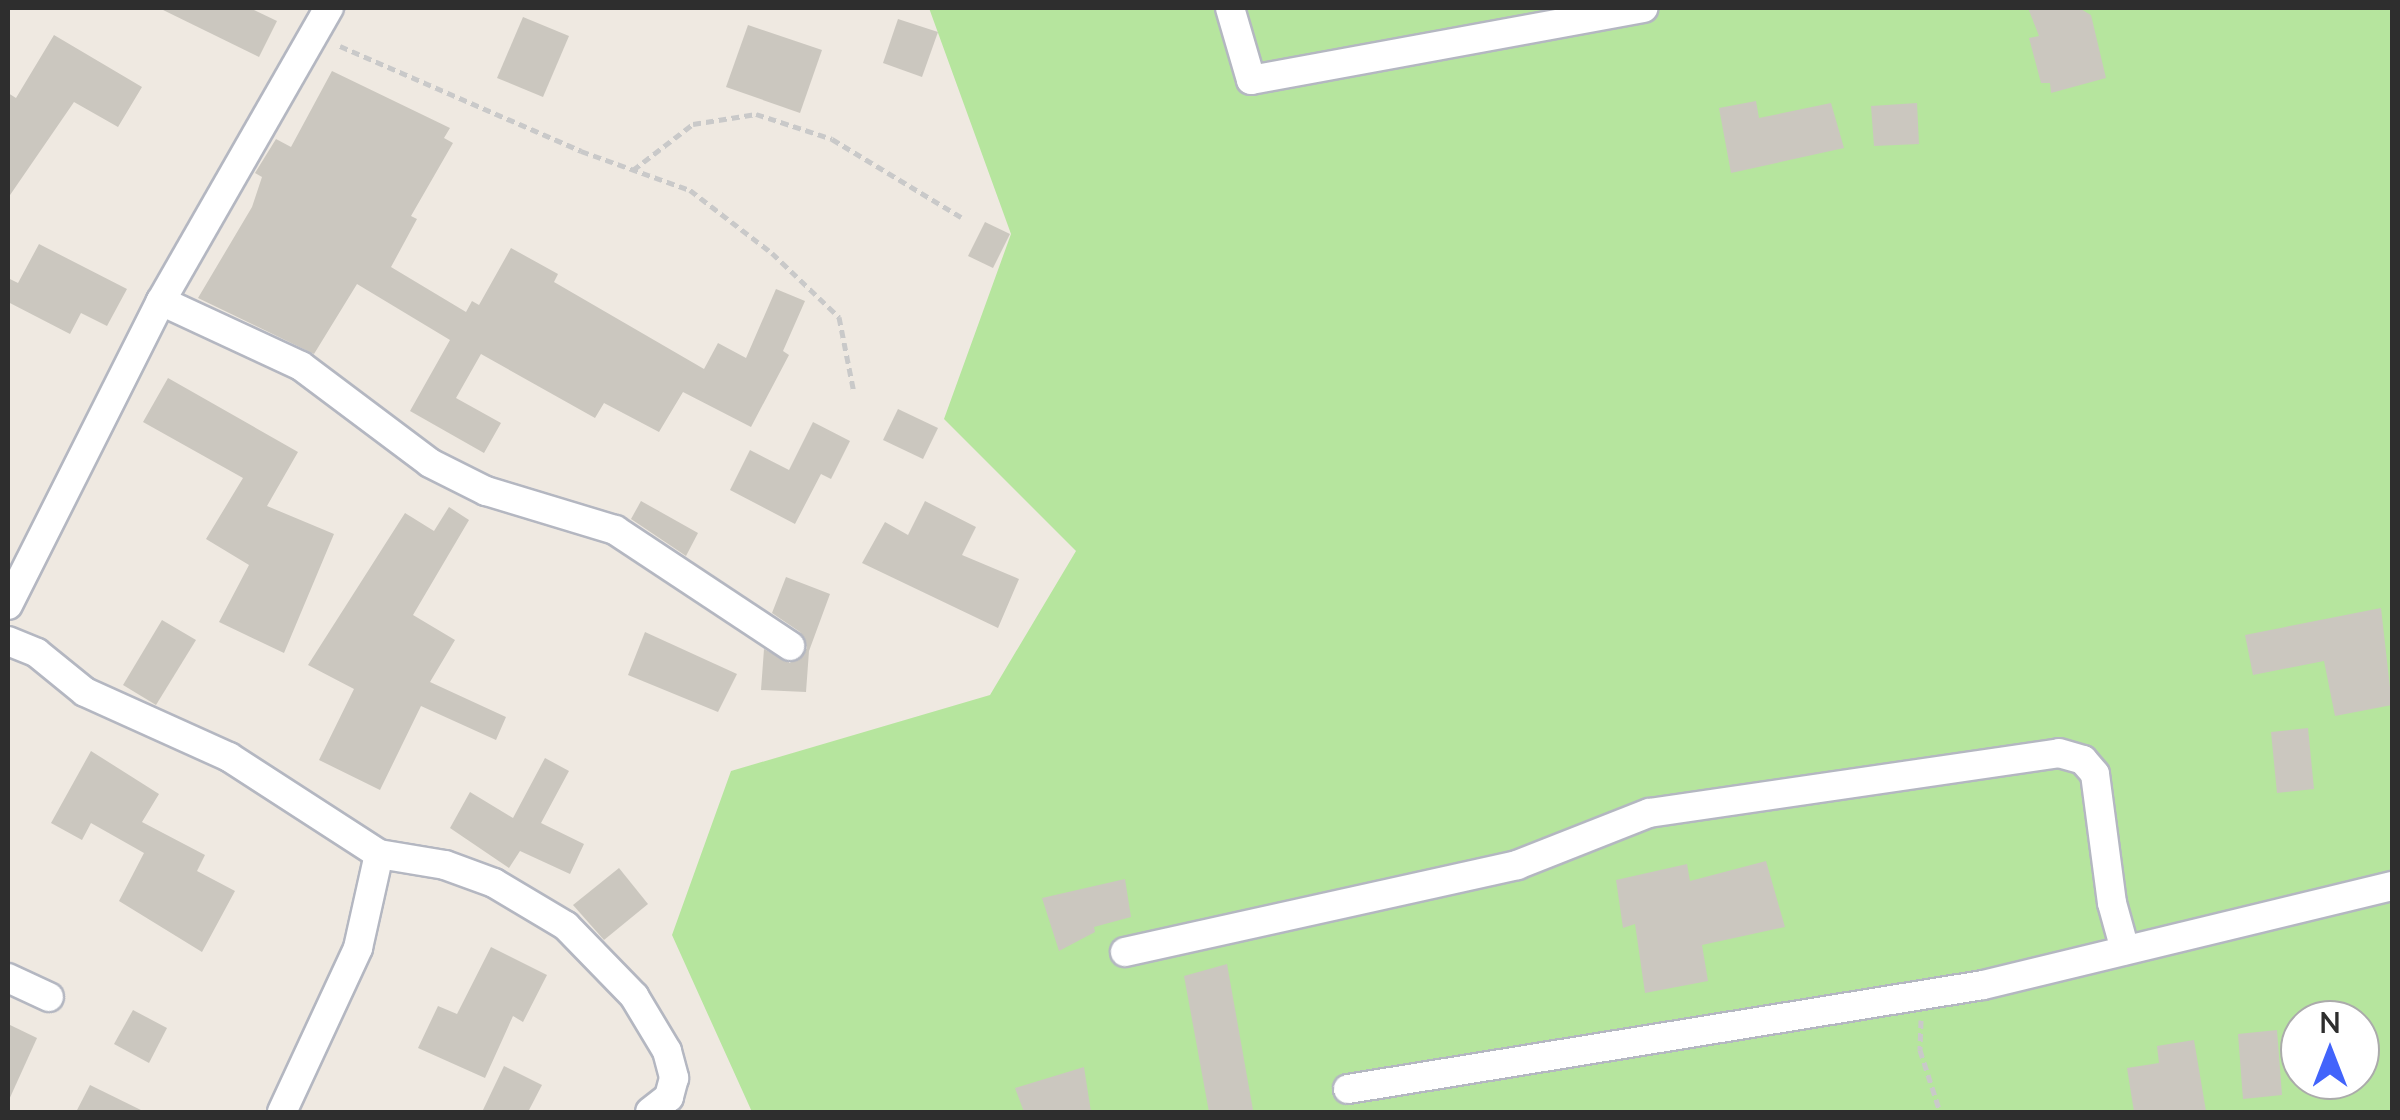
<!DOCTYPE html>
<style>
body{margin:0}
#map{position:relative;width:2400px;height:1120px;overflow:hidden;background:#efe9e1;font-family:Lato,sans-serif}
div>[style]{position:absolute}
.green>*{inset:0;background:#b6e59e}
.building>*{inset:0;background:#cbc7bf}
.path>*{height:5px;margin-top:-2.5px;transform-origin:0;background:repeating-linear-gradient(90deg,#c9c9c9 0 8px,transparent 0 13px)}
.roads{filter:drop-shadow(2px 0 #b4b7c1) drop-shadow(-2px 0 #b4b7c1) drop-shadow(0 2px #b4b7c1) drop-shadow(0 -2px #b4b7c1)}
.street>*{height:28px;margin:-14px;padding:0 14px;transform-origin:14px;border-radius:14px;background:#fff}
span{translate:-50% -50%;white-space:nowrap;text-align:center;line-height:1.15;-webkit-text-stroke:9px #fff;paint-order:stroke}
.frame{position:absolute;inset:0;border:10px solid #2e2e2e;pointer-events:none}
.north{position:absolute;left:2280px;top:1000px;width:100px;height:100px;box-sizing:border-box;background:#fff;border:2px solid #ababab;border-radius:50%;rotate:0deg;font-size:28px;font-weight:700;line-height:40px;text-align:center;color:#2e2e2e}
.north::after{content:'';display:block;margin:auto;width:35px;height:45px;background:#4264fb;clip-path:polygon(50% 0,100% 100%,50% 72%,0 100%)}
</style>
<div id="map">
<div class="green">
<div style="clip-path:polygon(evenodd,929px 8px,2392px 8px,2392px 1112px,752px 1112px,672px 935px,731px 771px,990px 695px,1076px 551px,944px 419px,1011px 234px,929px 8px,2300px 1020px,2360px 1020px,2360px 1080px,2300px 1080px,2300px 1020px)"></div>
</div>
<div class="building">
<div style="clip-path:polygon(159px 8px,250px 8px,277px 21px,259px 57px)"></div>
<div style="clip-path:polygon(2028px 8px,2079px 8px,2091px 15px,2106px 78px,2051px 93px,2050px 83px,2041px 83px,2029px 38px,2039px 36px)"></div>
<div style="clip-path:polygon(523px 17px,569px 36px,543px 97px,497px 78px)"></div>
<div style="clip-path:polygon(898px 19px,938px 32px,922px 77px,883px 63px)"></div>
<div style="clip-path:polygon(748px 25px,822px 50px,800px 113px,726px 87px)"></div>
<div style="clip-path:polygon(54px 35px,142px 87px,118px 127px,74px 102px,8px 198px,8px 93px,16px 98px)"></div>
<div style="clip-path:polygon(332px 71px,450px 128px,444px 138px,453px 143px,411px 216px,417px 219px,391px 267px,466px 312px,472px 301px,479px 305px,511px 248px,558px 274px,554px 282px,704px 369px,718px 343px,746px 358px,776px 289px,805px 301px,783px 351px,789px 355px,751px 427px,683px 392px,659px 432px,604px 403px,595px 418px,481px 354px,456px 398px,501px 423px,484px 453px,410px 411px,450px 340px,357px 284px,314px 354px,198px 298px,252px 207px,262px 177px,255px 173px,276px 139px,291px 147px)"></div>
<div style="clip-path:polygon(1756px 101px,1759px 118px,1831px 103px,1844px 148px,1731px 173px,1719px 108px)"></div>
<div style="clip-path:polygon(1917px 103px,1919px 144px,1874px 146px,1871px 106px)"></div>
<div style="clip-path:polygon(985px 222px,1010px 234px,993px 268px,968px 256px)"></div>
<div style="clip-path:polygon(39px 244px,127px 289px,107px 326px,81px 313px,70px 334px,8px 302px,8px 278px,18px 283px)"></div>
<div style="clip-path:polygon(168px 378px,298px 452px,267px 506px,334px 534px,284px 653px,219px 622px,249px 565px,206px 539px,243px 478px,143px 422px)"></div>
<div style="clip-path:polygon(898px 409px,938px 428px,923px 459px,883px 440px)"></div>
<div style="clip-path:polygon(813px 422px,850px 441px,831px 479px,821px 474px,795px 524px,730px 490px,750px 450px,789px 470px)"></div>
<div style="clip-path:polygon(641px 501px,698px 533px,686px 556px,631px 519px)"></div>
<div style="clip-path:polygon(925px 501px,976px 527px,962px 555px,1019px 579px,998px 628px,862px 563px,885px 522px,908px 535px)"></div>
<div style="clip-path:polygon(449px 507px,469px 520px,413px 615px,455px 640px,430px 682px,506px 717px,496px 740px,421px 706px,380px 790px,319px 760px,354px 689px,308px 665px,405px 513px,434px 531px)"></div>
<div style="clip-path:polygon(786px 577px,830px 594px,809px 651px,806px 692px,761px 690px,764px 649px,790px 663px,807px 648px,800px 632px,772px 613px)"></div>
<div style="clip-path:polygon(2381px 608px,2392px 705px,2335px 716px,2324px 661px,2253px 675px,2245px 635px)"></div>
<div style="clip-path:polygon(162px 620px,196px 640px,156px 705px,123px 685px)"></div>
<div style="clip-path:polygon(645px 632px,737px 674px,718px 712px,628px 675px)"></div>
<div style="clip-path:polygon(2308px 728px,2314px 789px,2277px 793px,2271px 732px)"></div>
<div style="clip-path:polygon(91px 751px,159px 794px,142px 822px,205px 855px,197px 871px,235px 891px,202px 952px,119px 901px,144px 853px,91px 823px,82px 840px,51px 823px)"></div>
<div style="clip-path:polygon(545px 758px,569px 771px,541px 823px,584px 844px,570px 874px,520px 851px,509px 868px,450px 828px,470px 792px,513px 818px)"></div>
<div style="clip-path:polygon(1766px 861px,1785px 927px,1702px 945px,1708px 981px,1645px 993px,1635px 924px,1623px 928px,1616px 880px,1687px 864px,1690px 881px)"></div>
<div style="clip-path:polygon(619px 868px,648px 904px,604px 940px,573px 905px)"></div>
<div style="clip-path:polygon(1125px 879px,1131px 917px,1094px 927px,1095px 932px,1059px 951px,1042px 898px)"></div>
<div style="clip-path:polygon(491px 947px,547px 975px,523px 1022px,513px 1016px,485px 1078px,418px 1048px,438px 1006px,457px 1014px)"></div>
<div style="clip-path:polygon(1227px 964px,1253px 1110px,1209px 1112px,1184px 976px)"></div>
<div style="clip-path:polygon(133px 1010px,167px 1028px,149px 1063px,114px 1044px)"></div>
<div style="clip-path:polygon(8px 1024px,37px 1038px,8px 1102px)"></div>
<div style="clip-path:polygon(2277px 1030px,2282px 1095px,2243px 1099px,2238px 1034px)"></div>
<div style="clip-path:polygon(2194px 1040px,2206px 1111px,2134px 1112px,2127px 1068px,2159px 1063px,2157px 1046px)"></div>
<div style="clip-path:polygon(504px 1066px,542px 1085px,528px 1112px,482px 1112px)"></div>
<div style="clip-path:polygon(1084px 1067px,1091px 1112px,1024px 1112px,1015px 1088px)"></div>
<div style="clip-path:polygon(90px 1085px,145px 1112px,76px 1112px)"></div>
</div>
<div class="path">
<div style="left:340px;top:46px;width:263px;rotate:23.5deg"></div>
<div style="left:581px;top:151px;width:116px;rotate:19.7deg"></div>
<div style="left:690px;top:190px;width:103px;rotate:37.5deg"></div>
<div style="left:772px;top:253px;width:93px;rotate:43.7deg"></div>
<div style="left:839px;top:317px;width:77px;rotate:78.8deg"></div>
<div style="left:633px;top:170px;width:76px;rotate:-37.5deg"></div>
<div style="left:693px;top:124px;width:64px;rotate:-9deg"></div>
<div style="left:756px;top:114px;width:80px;rotate:18.2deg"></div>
<div style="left:832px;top:139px;width:151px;rotate:31.2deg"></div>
<div style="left:1921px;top:1020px;width:30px;rotate:92deg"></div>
<div style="left:1920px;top:1050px;width:65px;rotate:72.1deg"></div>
</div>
<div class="roads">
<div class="street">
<div style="left:1230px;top:8px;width:75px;rotate:73.7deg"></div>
<div style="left:1251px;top:80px;width:399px;rotate:-10.4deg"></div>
<div style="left:161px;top:301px;width:154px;rotate:24.9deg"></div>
<div style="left:301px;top:366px;width:161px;rotate:36.9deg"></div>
<div style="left:430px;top:463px;width:63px;rotate:26.6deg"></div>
<div style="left:486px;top:491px;width:135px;rotate:16.8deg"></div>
<div style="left:615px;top:530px;width:210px;rotate:33.5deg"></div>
<div style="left:8px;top:605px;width:340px;rotate:-63.3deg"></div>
<div style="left:161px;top:301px;width:338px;rotate:-60.2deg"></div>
<div style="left:8px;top:641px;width:31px;rotate:22deg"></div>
<div style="left:37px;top:653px;width:62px;rotate:39.1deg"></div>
<div style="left:85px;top:692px;width:158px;rotate:24.3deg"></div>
<div style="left:229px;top:757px;width:179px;rotate:32.9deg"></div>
<div style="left:379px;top:854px;width:67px;rotate:9.5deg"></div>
<div style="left:445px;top:865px;width:52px;rotate:20.2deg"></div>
<div style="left:494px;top:883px;width:84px;rotate:30.8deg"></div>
<div style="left:566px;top:926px;width:98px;rotate:45.8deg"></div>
<div style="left:634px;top:996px;width:64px;rotate:59deg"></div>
<div style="left:667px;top:1051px;width:28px;rotate:75deg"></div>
<div style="left:674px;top:1078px;width:20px;rotate:105deg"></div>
<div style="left:669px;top:1097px;width:24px;rotate:142deg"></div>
<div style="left:1125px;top:952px;width:402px;rotate:-12.5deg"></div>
<div style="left:1517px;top:865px;width:142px;rotate:-21.5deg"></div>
<div style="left:1649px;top:813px;width:414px;rotate:-8.3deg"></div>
<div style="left:2059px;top:753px;width:25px;rotate:16deg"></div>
<div style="left:2083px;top:760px;width:18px;rotate:49deg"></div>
<div style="left:2095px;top:774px;width:130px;rotate:82.5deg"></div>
<div style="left:2112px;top:903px;width:49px;rotate:74.5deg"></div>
<div style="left:8px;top:978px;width:45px;rotate:24.9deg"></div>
<div style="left:1348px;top:1089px;width:643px;rotate:-9.3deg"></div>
<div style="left:1983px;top:985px;width:421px;rotate:-13.6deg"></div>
<div style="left:282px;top:1112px;width:181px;rotate:-65.1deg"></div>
<div style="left:358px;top:948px;width:96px;rotate:-77.4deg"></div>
</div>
</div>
<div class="frame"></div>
<div class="north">N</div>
</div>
